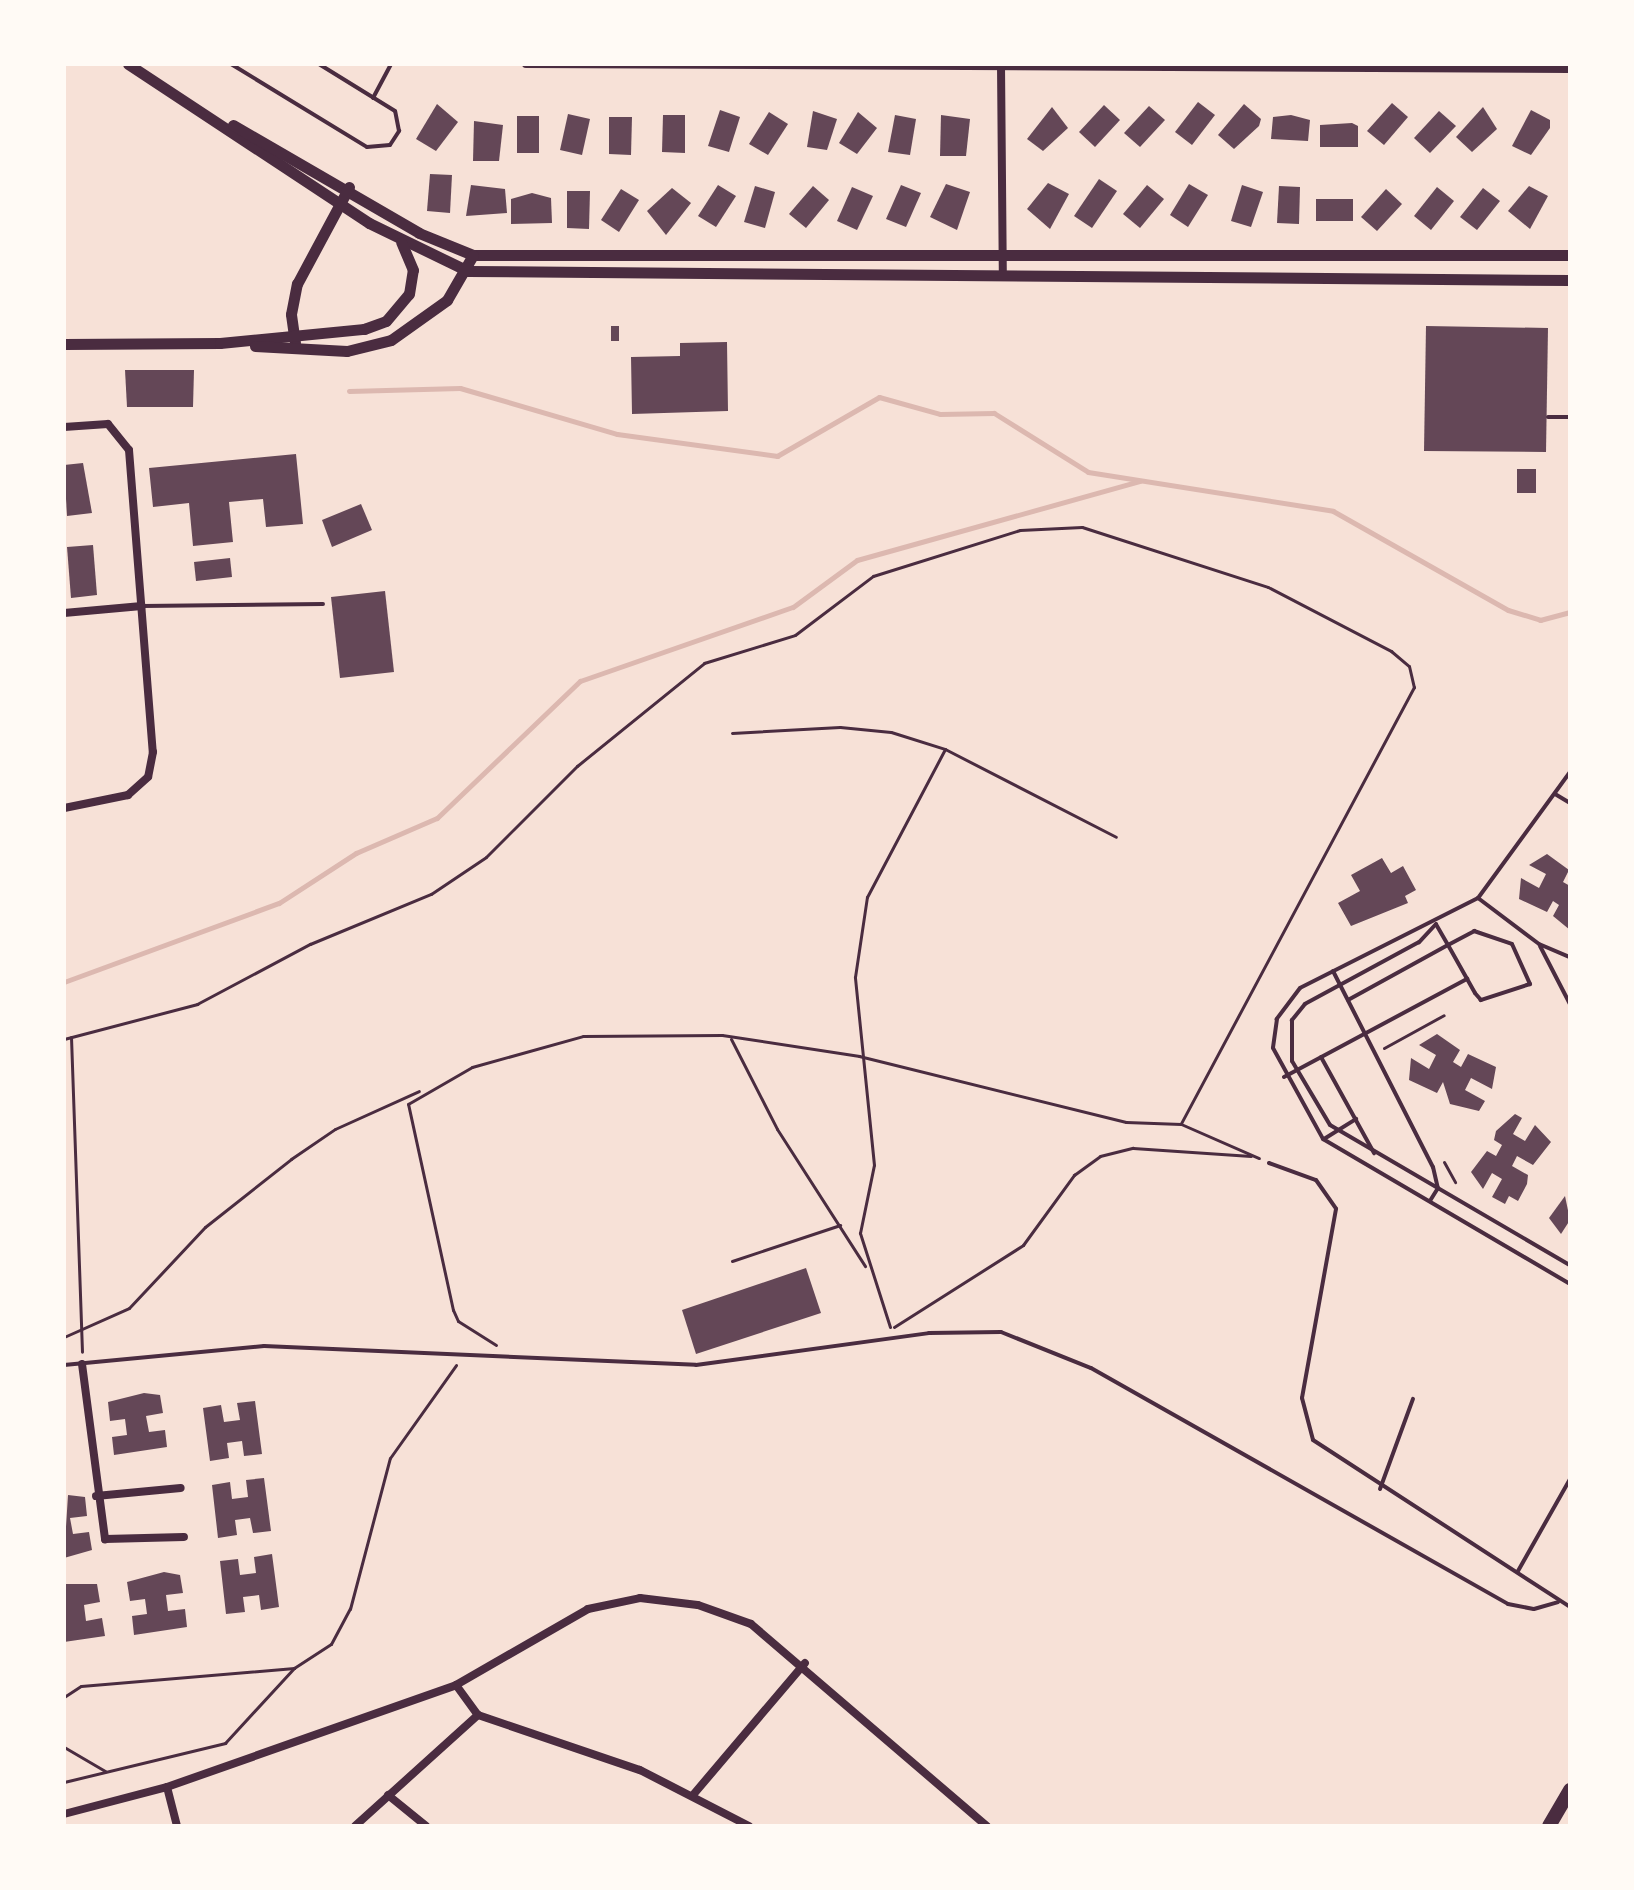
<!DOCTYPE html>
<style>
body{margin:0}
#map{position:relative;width:1634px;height:1890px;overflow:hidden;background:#f7e1d7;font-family:"DejaVu Sans",sans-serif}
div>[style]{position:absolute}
.stream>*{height:5px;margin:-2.5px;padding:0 2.5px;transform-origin:2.5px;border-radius:2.5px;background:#dcb8b0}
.building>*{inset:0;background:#644757}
.path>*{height:3px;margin:-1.5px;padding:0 1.5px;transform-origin:1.5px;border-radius:1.5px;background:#4a2c40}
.service>*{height:4px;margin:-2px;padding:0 2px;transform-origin:2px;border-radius:2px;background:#4a2c40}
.minor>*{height:8px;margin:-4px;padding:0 4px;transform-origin:4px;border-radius:4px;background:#4a2c40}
.tertiary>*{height:11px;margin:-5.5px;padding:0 5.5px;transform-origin:5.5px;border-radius:5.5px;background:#4a2c40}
.trunk>*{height:14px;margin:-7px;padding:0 7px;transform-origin:7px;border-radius:7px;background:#4a2c40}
span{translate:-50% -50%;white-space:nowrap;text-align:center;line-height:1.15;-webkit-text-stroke:6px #fffaf5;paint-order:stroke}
.frame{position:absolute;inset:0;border:66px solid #fffaf5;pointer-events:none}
</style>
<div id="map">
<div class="stream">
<div style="left:349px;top:391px;width:111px;rotate:-1.5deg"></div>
<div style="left:460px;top:388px;width:164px;rotate:16.3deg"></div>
<div style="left:617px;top:434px;width:162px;rotate:7.8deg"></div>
<div style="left:777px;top:456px;width:118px;rotate:-30deg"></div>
<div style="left:879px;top:397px;width:63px;rotate:15.6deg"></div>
<div style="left:940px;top:414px;width:54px;rotate:-1.1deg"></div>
<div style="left:994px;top:413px;width:111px;rotate:32.1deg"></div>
<div style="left:1088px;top:472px;width:248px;rotate:9deg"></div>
<div style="left:1333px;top:511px;width:201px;rotate:29.5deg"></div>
<div style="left:1508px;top:610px;width:34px;rotate:17deg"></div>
<div style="left:1540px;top:620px;width:31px;rotate:-15deg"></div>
<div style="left:64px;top:982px;width:229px;rotate:-20.2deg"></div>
<div style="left:279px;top:903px;width:92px;rotate:-33deg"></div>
<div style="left:356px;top:853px;width:88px;rotate:-23.4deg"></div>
<div style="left:437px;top:818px;width:198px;rotate:-43.8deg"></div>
<div style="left:580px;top:681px;width:225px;rotate:-19.2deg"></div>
<div style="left:793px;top:607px;width:79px;rotate:-36.3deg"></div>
<div style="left:857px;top:560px;width:294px;rotate:-15.6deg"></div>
</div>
<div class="building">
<div style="clip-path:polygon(1198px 102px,1215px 115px,1192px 145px,1175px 132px)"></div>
<div style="clip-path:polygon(1392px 103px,1408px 117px,1384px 145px,1367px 131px)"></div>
<div style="clip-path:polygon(437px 104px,458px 122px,436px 151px,416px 139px)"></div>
<div style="clip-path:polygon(1244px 104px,1261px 119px,1259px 126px,1234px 149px,1218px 135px)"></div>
<div style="clip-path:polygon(1104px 105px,1120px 120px,1095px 147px,1079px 132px)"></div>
<div style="clip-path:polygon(1149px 106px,1165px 120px,1140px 147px,1124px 133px)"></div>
<div style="clip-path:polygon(1052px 107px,1068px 128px,1043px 151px,1027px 139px)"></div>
<div style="clip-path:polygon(1483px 107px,1497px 129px,1472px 152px,1456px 137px)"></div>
<div style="clip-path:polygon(720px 110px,740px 117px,729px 152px,708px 146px)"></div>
<div style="clip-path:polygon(1531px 110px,1550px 120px,1550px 128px,1531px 155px,1512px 146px)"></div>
<div style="clip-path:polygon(813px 111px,837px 119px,827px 150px,807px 147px)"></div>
<div style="clip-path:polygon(1439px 111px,1456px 126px,1430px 153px,1414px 138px)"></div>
<div style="clip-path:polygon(769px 112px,788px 124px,768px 155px,749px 144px)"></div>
<div style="clip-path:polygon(858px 112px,877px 128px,857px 154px,839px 143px)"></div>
<div style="clip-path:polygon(568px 114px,590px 119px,582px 155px,560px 150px)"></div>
<div style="clip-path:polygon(663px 115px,685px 115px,685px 153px,662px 152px)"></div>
<div style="clip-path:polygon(895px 115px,916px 119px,910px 155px,888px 152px)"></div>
<div style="clip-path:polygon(941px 115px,970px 119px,966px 156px,940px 156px)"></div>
<div style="clip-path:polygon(1291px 115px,1310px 120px,1308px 141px,1271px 139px,1273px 117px)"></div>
<div style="clip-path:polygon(517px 116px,539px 116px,539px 153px,517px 153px)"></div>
<div style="clip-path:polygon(609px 117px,632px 117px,631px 155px,609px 154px)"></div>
<div style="clip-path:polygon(474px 121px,503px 125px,499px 161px,473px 161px)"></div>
<div style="clip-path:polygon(1352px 123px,1358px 126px,1358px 147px,1320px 147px,1320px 125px)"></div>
<div style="clip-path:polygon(430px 174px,452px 175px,450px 213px,427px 211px)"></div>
<div style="clip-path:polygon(1099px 179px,1117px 191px,1092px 228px,1074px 216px)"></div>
<div style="clip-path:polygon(1048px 183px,1069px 194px,1050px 229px,1027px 209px)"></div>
<div style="clip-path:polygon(946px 184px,970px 192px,957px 230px,930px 217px)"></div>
<div style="clip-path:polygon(1189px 184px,1208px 195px,1188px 227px,1170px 215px)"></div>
<div style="clip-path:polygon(471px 185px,505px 189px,507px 213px,466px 216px)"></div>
<div style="clip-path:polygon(718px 185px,736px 196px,716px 227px,698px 216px)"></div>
<div style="clip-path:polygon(901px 185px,921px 193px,906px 227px,886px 219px)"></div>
<div style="clip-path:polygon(1147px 185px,1164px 199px,1140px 228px,1123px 214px)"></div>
<div style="clip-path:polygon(1242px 185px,1263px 192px,1251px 227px,1231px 221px)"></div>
<div style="clip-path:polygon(755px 186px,775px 192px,765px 228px,744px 222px)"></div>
<div style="clip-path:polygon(813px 186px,829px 200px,806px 228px,789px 214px)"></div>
<div style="clip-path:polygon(1279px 186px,1300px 187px,1299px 224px,1277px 223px)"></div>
<div style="clip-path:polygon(1529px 186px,1548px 196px,1530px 229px,1508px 211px)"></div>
<div style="clip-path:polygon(852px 187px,873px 196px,857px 230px,837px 221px)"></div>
<div style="clip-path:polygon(1437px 187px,1454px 201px,1431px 230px,1414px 216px)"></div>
<div style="clip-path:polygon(672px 188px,691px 203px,666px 235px,647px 211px)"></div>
<div style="clip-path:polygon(1483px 188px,1500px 201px,1477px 230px,1460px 217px)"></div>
<div style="clip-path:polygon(621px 189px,639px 200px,619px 232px,601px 220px)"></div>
<div style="clip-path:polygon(1386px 189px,1402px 204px,1377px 231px,1361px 217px)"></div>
<div style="clip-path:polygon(567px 191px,590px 191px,589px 229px,567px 228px)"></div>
<div style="clip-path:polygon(532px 193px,551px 198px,552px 223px,511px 224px,511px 199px)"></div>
<div style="clip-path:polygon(1316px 199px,1353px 199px,1353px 221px,1316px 221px)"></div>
<div style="clip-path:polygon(611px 326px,619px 326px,619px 341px,611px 341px)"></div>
<div style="clip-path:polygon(1426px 326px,1548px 328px,1546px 452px,1424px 451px)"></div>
<div style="clip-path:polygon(727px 342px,728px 411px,632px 414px,631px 357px,680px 356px,680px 343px)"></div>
<div style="clip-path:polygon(125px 370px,194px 370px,193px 407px,127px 407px)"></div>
<div style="clip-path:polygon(296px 454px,303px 524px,266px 527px,263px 499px,229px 502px,233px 542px,193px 546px,189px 503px,153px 507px,149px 468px)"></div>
<div style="clip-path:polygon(83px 463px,92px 513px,67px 516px,64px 465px)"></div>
<div style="clip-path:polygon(1517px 469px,1536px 469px,1536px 493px,1517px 493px)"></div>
<div style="clip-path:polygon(361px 504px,372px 530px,332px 547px,322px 520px)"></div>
<div style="clip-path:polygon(93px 545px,97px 595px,71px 598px,67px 547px)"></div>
<div style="clip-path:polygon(230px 558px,232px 577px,196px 581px,194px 562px)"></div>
<div style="clip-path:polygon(385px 591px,394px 672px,340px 678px,331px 597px)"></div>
<div style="clip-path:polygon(1547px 854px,1569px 870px,1563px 882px,1570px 886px,1570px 930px,1553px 916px,1559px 905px,1553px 901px,1547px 912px,1519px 899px,1521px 878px,1539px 888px,1546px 874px,1529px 865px)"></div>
<div style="clip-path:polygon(1382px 858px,1391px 873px,1403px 866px,1416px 890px,1405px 896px,1408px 903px,1351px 926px,1338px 903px,1360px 891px,1351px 875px)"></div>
<div style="clip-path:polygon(1437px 1034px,1460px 1050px,1453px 1062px,1461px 1067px,1468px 1054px,1496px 1067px,1492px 1089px,1471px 1078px,1465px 1090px,1485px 1101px,1479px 1111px,1450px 1104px,1443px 1082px,1437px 1093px,1409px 1080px,1411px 1058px,1429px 1069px,1436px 1055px,1419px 1045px)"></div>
<div style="clip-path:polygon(1515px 1114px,1522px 1118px,1513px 1134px,1525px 1141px,1535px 1125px,1551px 1142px,1533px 1165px,1517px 1156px,1512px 1166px,1528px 1175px,1527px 1184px,1518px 1201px,1509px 1196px,1505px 1204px,1492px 1197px,1502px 1179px,1492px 1173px,1483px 1189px,1471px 1172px,1487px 1151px,1496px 1156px,1502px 1145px,1494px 1140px,1496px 1131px)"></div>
<div style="clip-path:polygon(1565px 1196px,1570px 1220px,1561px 1234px,1549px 1218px)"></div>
<div style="clip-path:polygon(806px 1268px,821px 1313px,696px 1354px,682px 1310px)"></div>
<div style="clip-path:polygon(144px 1393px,160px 1395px,163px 1413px,146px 1416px,149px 1432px,165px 1430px,167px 1447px,114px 1455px,112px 1437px,127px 1435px,125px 1419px,110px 1421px,108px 1402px)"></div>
<div style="clip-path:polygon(255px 1401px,262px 1454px,244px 1456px,242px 1441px,227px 1443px,229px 1458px,210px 1461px,203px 1408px,221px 1405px,224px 1422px,240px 1420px,237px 1403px)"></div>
<div style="clip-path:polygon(264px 1478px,271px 1531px,253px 1533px,250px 1518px,235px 1520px,237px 1535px,218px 1538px,212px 1485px,230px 1482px,232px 1499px,248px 1497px,246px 1480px)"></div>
<div style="clip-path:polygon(68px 1495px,85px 1497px,87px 1516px,70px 1518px,73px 1534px,89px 1532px,92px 1550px,64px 1558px)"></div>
<div style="clip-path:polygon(272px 1554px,279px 1607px,261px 1610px,259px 1595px,243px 1597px,245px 1612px,226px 1614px,220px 1561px,238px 1559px,240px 1575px,256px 1573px,254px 1557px)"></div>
<div style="clip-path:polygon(164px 1572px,180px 1575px,183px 1593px,166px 1595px,168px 1611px,185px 1609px,187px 1627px,134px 1635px,132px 1616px,147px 1614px,145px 1599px,130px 1601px,127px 1582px)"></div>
<div style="clip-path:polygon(64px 1584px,97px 1584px,100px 1602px,84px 1605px,86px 1621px,102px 1618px,105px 1636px,64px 1642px)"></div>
</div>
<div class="path">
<div style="left:732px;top:733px;width:108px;rotate:-3.2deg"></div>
<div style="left:840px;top:727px;width:51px;rotate:5.6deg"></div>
<div style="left:891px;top:732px;width:57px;rotate:17.5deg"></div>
<div style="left:945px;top:749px;width:192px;rotate:27.2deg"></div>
<div style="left:71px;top:1037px;width:315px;rotate:88deg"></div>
<div style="left:64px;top:1039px;width:138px;rotate:-14.7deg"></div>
<div style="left:197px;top:1004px;width:128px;rotate:-28deg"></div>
<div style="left:310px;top:944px;width:131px;rotate:-22.5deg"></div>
<div style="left:431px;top:894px;width:66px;rotate:-33.9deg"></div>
<div style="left:486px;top:857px;width:129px;rotate:-45deg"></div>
<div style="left:577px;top:766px;width:164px;rotate:-39deg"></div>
<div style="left:704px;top:663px;width:95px;rotate:-17.1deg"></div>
<div style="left:795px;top:635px;width:98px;rotate:-37.1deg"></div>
<div style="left:873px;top:576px;width:154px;rotate:-17.4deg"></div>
<div style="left:1020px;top:530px;width:62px;rotate:-2.8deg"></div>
<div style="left:1082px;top:527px;width:195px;rotate:17.9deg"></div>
<div style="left:1268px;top:587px;width:139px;rotate:27.5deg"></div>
<div style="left:1391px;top:651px;width:23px;rotate:40deg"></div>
<div style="left:1409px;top:666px;width:22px;rotate:77deg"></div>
<div style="left:1414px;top:687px;width:495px;rotate:118.1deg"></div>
<div style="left:731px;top:1039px;width:101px;rotate:62.9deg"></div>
<div style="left:777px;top:1129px;width:163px;rotate:57.3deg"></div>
<div style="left:1384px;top:1048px;width:68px;rotate:-28.8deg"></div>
<div style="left:1444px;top:1162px;width:23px;rotate:61deg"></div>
<div style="left:732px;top:1261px;width:114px;rotate:-18.4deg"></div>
<div style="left:890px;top:1327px;width:99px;rotate:-107.7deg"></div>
<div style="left:860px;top:1233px;width:69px;rotate:-78.4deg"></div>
<div style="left:874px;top:1165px;width:189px;rotate:-95.8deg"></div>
<div style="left:855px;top:977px;width:81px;rotate:-81.5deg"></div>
<div style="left:867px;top:897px;width:167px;rotate:-62.2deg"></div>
<div style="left:894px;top:1327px;width:153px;rotate:-32.4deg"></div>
<div style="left:1023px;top:1245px;width:87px;rotate:-53.9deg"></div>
<div style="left:1074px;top:1175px;width:32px;rotate:-36deg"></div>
<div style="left:1100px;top:1156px;width:34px;rotate:-14deg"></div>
<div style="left:1133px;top:1148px;width:118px;rotate:3.9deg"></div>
<div style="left:64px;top:1337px;width:71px;rotate:-24deg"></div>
<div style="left:129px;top:1308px;width:111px;rotate:-46.8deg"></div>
<div style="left:205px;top:1227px;width:110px;rotate:-38.3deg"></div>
<div style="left:291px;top:1159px;width:53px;rotate:-34.3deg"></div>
<div style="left:335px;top:1129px;width:92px;rotate:-24.3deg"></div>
<div style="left:496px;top:1345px;width:45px;rotate:-147.7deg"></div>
<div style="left:458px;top:1321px;width:12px;rotate:-114deg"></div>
<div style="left:453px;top:1310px;width:211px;rotate:-102.3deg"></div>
<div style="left:408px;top:1104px;width:74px;rotate:-30deg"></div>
<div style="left:472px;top:1067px;width:115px;rotate:-15.6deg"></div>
<div style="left:583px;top:1036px;width:139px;rotate:-0.4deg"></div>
<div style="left:722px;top:1035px;width:139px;rotate:8.7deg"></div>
<div style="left:859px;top:1056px;width:275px;rotate:13.9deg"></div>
<div style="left:1126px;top:1122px;width:55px;rotate:2.1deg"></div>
<div style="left:1181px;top:1124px;width:85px;rotate:23.6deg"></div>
<div style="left:64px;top:1697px;width:20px;rotate:-33deg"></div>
<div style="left:81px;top:1686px;width:214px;rotate:-4.8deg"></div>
<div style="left:64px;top:1747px;width:48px;rotate:30.3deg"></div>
<div style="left:64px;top:1782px;width:166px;rotate:-13.6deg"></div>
<div style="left:225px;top:1743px;width:102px;rotate:-47.4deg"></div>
<div style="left:294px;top:1668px;width:44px;rotate:-33deg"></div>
<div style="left:331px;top:1644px;width:40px;rotate:-62deg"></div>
<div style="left:350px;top:1609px;width:156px;rotate:-75.2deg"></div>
<div style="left:390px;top:1458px;width:114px;rotate:-54.6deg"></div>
</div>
<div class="service">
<div style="left:231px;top:64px;width:159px;rotate:31.4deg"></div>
<div style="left:367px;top:147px;width:23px;rotate:-5deg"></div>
<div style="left:390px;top:145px;width:17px;rotate:-57deg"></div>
<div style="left:399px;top:131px;width:20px;rotate:-101deg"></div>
<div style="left:395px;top:111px;width:89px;rotate:-148.3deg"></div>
<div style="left:373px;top:98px;width:38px;rotate:-62deg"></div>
<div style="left:1548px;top:417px;width:22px"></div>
<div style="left:142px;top:606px;width:181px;rotate:-0.6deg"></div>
<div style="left:1570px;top:772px;width:156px;rotate:126.1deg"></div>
<div style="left:1478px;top:898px;width:199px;rotate:153.2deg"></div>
<div style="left:1300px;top:988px;width:39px;rotate:127deg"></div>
<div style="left:1277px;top:1019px;width:29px;rotate:98deg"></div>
<div style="left:1273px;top:1048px;width:104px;rotate:61.2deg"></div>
<div style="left:1323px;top:1139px;width:286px;rotate:30.4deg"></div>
<div style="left:1555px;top:794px;width:17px;rotate:31deg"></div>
<div style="left:1478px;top:898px;width:76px;rotate:37deg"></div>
<div style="left:1539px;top:944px;width:34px;rotate:23deg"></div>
<div style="left:1436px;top:924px;width:25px;rotate:133deg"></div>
<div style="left:1419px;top:942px;width:130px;rotate:151.5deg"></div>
<div style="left:1305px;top:1004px;width:21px;rotate:129deg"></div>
<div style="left:1292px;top:1020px;width:41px;rotate:90deg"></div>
<div style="left:1292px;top:1061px;width:74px;rotate:59.3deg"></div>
<div style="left:1330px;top:1125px;width:278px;rotate:30.3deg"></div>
<div style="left:1540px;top:946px;width:65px;rotate:62.7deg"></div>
<div style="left:1333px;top:971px;width:220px;rotate:63deg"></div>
<div style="left:1433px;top:1167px;width:22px;rotate:77deg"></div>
<div style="left:1438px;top:1188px;width:15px;rotate:122deg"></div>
<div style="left:1348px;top:1000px;width:114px;rotate:-28.8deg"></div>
<div style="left:1448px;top:945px;width:30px;rotate:-28deg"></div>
<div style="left:1474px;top:931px;width:40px;rotate:18.9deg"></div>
<div style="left:1512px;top:944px;width:44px;rotate:65.8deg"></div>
<div style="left:1530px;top:984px;width:52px;rotate:161.9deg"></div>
<div style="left:1481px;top:1000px;width:9px;rotate:-131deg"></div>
<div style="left:1475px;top:993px;width:55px;rotate:-119.4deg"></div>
<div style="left:1448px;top:945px;width:24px;rotate:-120deg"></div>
<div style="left:1321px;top:1057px;width:110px;rotate:61.1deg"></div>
<div style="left:1284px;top:1077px;width:208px;rotate:-28.2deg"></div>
<div style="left:1324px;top:1139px;width:38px;rotate:-32deg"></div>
<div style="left:1269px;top:1163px;width:50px;rotate:19.9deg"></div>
<div style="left:1316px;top:1180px;width:35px;rotate:55deg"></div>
<div style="left:1336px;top:1209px;width:192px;rotate:100.2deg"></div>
<div style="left:1302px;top:1398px;width:43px;rotate:75.3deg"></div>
<div style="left:1313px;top:1440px;width:306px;rotate:33deg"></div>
<div style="left:64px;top:1365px;width:201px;rotate:-5.4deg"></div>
<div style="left:264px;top:1346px;width:432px;rotate:2.5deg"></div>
<div style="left:696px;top:1365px;width:235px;rotate:-7.8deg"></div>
<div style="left:929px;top:1333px;width:72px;rotate:-0.8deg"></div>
<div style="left:1001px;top:1332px;width:97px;rotate:21.8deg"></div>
<div style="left:1091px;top:1368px;width:479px;rotate:29.5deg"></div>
<div style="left:1508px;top:1604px;width:26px;rotate:11deg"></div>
<div style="left:1534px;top:1609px;width:25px;rotate:-16deg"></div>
<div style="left:1380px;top:1489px;width:96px;rotate:-69.9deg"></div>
<div style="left:1518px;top:1571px;width:106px;rotate:-60.5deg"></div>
</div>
<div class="minor">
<div style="left:526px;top:64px;width:1044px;rotate:0.27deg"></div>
<div style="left:1001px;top:65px;width:212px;rotate:89.5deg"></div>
<div style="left:64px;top:427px;width:44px;rotate:-3.9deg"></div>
<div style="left:108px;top:424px;width:33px;rotate:51deg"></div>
<div style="left:129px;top:450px;width:303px;rotate:85.5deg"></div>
<div style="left:153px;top:752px;width:25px;rotate:101deg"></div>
<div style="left:148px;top:777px;width:27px;rotate:138deg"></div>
<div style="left:128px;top:795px;width:65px;rotate:168.5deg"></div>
<div style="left:64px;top:613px;width:78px;rotate:-5.1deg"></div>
<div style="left:82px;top:1364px;width:177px;rotate:82.5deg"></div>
<div style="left:105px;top:1539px;width:79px;rotate:-1.5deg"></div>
<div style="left:96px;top:1496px;width:85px;rotate:-5.4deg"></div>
<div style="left:456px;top:1685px;width:37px;rotate:54deg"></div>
<div style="left:478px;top:1715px;width:171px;rotate:18.8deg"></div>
<div style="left:640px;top:1770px;width:123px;rotate:27.2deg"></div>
<div style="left:167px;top:1787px;width:40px;rotate:75.6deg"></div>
<div style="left:388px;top:1795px;width:49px;rotate:39.2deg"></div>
<div style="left:693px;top:1795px;width:173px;rotate:-49.7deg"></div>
<div style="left:64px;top:1814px;width:106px;rotate:-14.7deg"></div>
<div style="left:167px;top:1787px;width:306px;rotate:-19.4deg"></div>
<div style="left:456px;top:1685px;width:152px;rotate:-29.9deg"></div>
<div style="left:588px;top:1609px;width:53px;rotate:-11.9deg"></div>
<div style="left:640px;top:1598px;width:58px;rotate:6.9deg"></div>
<div style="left:698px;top:1605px;width:56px;rotate:19.7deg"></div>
<div style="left:751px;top:1624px;width:311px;rotate:40.6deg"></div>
<div style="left:355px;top:1826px;width:166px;rotate:-42.1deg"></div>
</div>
<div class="tertiary">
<div style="left:128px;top:64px;width:289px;rotate:33.4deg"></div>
<div style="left:369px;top:223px;width:110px;rotate:25.9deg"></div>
<div style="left:468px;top:271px;width:1102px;rotate:0.47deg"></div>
<div style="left:233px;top:125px;width:215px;rotate:30.1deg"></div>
<div style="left:419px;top:233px;width:58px;rotate:22.2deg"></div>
<div style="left:473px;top:255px;width:1097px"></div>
<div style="left:295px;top:343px;width:29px;rotate:-98deg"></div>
<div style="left:291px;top:314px;width:31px;rotate:-79deg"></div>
<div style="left:297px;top:284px;width:110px;rotate:-61.8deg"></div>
<div style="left:64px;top:344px;width:156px;rotate:-0.4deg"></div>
<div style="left:220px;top:343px;width:145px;rotate:-5.6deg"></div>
<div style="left:364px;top:329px;width:23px;rotate:-20deg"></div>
<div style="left:386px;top:321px;width:35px;rotate:-50deg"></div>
<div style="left:409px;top:294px;width:24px;rotate:-81deg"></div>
<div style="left:413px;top:270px;width:30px;rotate:-113deg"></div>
<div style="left:255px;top:346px;width:92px;rotate:3.1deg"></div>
<div style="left:347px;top:351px;width:45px;rotate:-14deg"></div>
<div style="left:391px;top:340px;width:69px;rotate:-35.5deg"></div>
<div style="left:447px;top:300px;width:52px;rotate:-60deg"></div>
</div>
<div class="trunk">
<div style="left:1549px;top:1826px;width:42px;rotate:-59.7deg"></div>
</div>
<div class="frame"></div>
</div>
